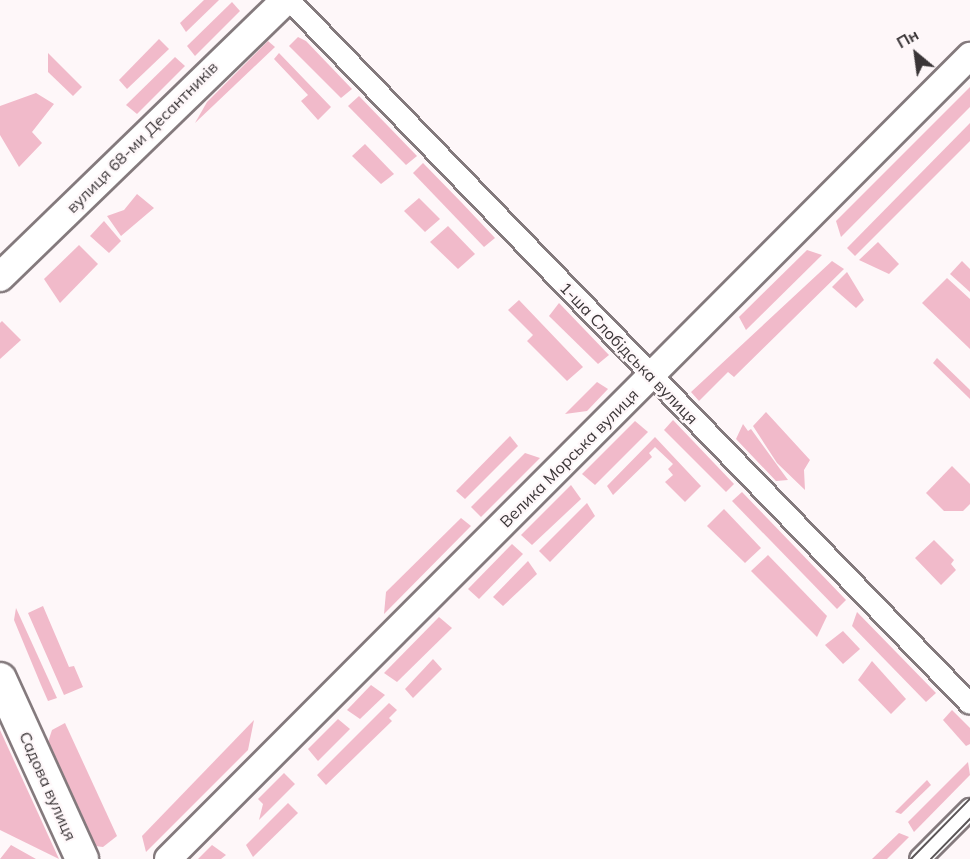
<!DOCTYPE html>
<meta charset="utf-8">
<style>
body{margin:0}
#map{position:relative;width:970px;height:859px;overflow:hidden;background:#fef7f9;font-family:Mulish,sans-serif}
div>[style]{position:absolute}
.green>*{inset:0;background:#f1baca}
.roads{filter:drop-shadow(2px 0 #847a7d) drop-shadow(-2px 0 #847a7d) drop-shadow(0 2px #847a7d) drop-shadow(0 -2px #847a7d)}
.minor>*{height:20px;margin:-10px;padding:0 10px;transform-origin:10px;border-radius:10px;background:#fff}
.tertiary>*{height:26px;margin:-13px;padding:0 13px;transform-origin:13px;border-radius:13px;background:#fff}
.secondary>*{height:28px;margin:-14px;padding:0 14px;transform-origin:14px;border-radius:14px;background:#fff}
.primary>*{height:32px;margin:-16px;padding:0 16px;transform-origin:16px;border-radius:16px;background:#fff}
.tram>*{height:1.5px;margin:-0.75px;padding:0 0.75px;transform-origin:0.75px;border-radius:0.75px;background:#5a5557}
span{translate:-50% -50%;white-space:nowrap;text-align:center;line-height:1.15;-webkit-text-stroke:4.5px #fef7f9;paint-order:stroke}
.street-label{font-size:16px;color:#3a3537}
.north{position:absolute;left:886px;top:24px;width:60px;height:60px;-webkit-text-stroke:4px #fef7f9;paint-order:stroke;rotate:331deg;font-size:16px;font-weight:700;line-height:24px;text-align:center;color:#3a3537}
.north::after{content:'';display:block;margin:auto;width:21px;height:27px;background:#3a3537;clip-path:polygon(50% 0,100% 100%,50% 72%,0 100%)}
</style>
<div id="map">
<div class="green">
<div style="clip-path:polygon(204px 0,219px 0,186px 32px,180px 23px)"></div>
<div style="clip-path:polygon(232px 2px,240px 11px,195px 56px,187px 46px)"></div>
<div style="clip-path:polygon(298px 37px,306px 41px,352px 89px,341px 98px,289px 46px)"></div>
<div style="clip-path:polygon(159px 39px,169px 49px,127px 89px,119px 80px)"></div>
<div style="clip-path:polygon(268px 41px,275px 47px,195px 123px,207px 102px)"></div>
<div style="clip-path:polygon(48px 53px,82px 87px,73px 96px,48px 72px)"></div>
<div style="clip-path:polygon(279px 53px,331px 107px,318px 120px,301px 101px,308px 95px,274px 59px)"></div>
<div style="clip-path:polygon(175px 57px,185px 66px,137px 114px,126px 105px)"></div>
<div style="clip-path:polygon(970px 87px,970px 107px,841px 237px,836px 221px)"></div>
<div style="clip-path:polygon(36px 93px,54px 104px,32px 132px,42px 143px,19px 167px,0 135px,0 106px)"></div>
<div style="clip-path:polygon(359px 96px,417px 156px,406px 165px,348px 106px)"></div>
<div style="clip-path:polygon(970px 123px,970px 141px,855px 256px,847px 248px)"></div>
<div style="clip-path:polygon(365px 144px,394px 174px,381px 184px,352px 156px)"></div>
<div style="clip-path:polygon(423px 163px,462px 203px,495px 238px,484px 247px,413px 173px)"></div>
<div style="clip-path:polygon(137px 194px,154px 208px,121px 236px,107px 216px,124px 210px)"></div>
<div style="clip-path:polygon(419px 198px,440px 219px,425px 232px,404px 211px)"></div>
<div style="clip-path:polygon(104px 221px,121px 241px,109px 253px,90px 236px)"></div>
<div style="clip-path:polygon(448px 226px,475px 254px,458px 269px,430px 242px)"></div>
<div style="clip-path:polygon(878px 242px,899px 264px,889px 274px,859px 260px)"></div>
<div style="clip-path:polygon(79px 245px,98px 264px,60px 303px,44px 279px)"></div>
<div style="clip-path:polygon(807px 250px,822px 255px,746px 330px,739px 317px)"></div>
<div style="clip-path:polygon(832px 261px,844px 269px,734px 377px,728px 372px,699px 401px,691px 392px)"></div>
<div style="clip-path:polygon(962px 261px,970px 269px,970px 292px,950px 274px)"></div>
<div style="clip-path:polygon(847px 272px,864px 300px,856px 308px,832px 287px)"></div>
<div style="clip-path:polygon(947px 278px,970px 299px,970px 349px,922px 303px)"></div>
<div style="clip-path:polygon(519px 300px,583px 367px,567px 381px,527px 341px,533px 335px,508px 310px)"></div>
<div style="clip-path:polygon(559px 303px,609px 355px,598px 364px,549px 316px)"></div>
<div style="clip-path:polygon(2px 321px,21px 340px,0 359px,0 323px)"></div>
<div style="clip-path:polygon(937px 358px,970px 390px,970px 399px,933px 363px)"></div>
<div style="clip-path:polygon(597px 382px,608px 389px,587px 411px,565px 414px)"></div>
<div style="clip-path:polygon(766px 412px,810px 460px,804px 470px,805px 490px,777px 463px,753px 426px)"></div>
<div style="clip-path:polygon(673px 420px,734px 484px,726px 492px,664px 430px)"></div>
<div style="clip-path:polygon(635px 421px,648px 432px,595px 485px,582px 474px)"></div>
<div style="clip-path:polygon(743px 424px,748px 431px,751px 429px,788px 480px,776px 481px,736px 439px)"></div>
<div style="clip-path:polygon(510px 436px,518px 446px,465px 499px,456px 491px)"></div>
<div style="clip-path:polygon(655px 437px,701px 486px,685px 502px,665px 482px,673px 475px,668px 469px,673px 464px,655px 447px,649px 453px,652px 457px,613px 495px,607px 486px)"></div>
<div style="clip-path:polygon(525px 453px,540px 458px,481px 517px,471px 507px)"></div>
<div style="clip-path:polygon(952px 466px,970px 484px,970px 504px,963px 511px,944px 511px,926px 493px)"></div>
<div style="clip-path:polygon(571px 485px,581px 499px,532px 545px,521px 535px)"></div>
<div style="clip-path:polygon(742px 492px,846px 600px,837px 609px,732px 501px)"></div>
<div style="clip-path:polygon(587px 503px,595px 516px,550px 562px,539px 551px)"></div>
<div style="clip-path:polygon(724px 509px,761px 548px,745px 563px,707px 526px)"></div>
<div style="clip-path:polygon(461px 518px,471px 526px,384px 614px,386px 592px)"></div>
<div style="clip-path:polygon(934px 540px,954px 560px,951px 564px,956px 570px,941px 585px,915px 558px)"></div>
<div style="clip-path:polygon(512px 544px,523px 554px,479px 599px,468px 589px)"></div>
<div style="clip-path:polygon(768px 555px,827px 616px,817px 637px,751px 571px)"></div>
<div style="clip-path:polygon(528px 561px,537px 574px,503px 606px,493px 597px)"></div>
<div style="clip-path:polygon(43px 606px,69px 667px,74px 666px,83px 687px,64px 695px,28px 613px)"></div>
<div style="clip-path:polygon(16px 608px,57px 698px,48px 701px,41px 685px,14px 620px)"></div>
<div style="clip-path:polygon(857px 612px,936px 693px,926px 702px,852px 626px)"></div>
<div style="clip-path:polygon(439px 617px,452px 628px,397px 682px,384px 673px)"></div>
<div style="clip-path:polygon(843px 631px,860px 649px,843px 664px,825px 645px)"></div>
<div style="clip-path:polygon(433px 659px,442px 669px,413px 698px,405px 689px)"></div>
<div style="clip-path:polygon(872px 661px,906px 699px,891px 714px,858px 680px)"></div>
<div style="clip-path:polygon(371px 685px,385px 695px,360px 719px,347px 710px)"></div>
<div style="clip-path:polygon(389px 703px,397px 710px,389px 718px,392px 721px,326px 785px,317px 775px)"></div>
<div style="clip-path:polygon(952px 710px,970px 728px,970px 744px,966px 746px,943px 720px)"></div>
<div style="clip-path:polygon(338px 719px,350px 729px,318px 761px,308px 749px)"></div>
<div style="clip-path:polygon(254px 720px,248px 750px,146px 852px,142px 836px)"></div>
<div style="clip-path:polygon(65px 723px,117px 836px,103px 847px,95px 846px,48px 742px,52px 730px)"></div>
<div style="clip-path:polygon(0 730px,59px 859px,0 830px)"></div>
<div style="clip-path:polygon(968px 762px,970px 775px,914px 832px,908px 822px)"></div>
<div style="clip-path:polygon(284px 773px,295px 784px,259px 820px,263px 804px,258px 799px)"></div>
<div style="clip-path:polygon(927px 780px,931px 785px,901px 814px,895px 812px)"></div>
<div style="clip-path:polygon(288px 803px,298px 813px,253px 857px,246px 845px)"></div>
<div style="clip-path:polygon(899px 833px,909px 837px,887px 859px,872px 859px)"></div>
<div style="clip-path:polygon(11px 845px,36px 859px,37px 859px,0 859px)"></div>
<div style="clip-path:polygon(212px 845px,226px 855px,221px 859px,198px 859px)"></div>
</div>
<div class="roads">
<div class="minor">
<div style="left:289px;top:0;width:979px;rotate:45.95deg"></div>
<div style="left:920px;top:859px;width:71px;rotate:-45deg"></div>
</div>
<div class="tertiary">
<div style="left:168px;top:859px;width:1135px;rotate:-45.04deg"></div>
</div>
<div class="secondary">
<div style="left:0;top:277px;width:398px;rotate:-44.1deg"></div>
</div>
<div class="primary">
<div style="left:0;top:679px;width:198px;rotate:65.5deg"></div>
</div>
</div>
<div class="tram">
<div style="left:911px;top:859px;width:84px;rotate:-45.5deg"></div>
<div style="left:931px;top:859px;width:56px;rotate:-45.7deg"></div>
</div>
<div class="street-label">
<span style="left:142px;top:137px;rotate:-45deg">вулиця 68-ми Десантників</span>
<span style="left:629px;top:353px;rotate:46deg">1-ша Слобідська вулиця</span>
<span style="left:569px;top:458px;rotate:-45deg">Велика Морська вулиця</span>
<span style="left:48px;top:786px;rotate:66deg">Садова вулиця</span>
</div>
<div class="north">Пн</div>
</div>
